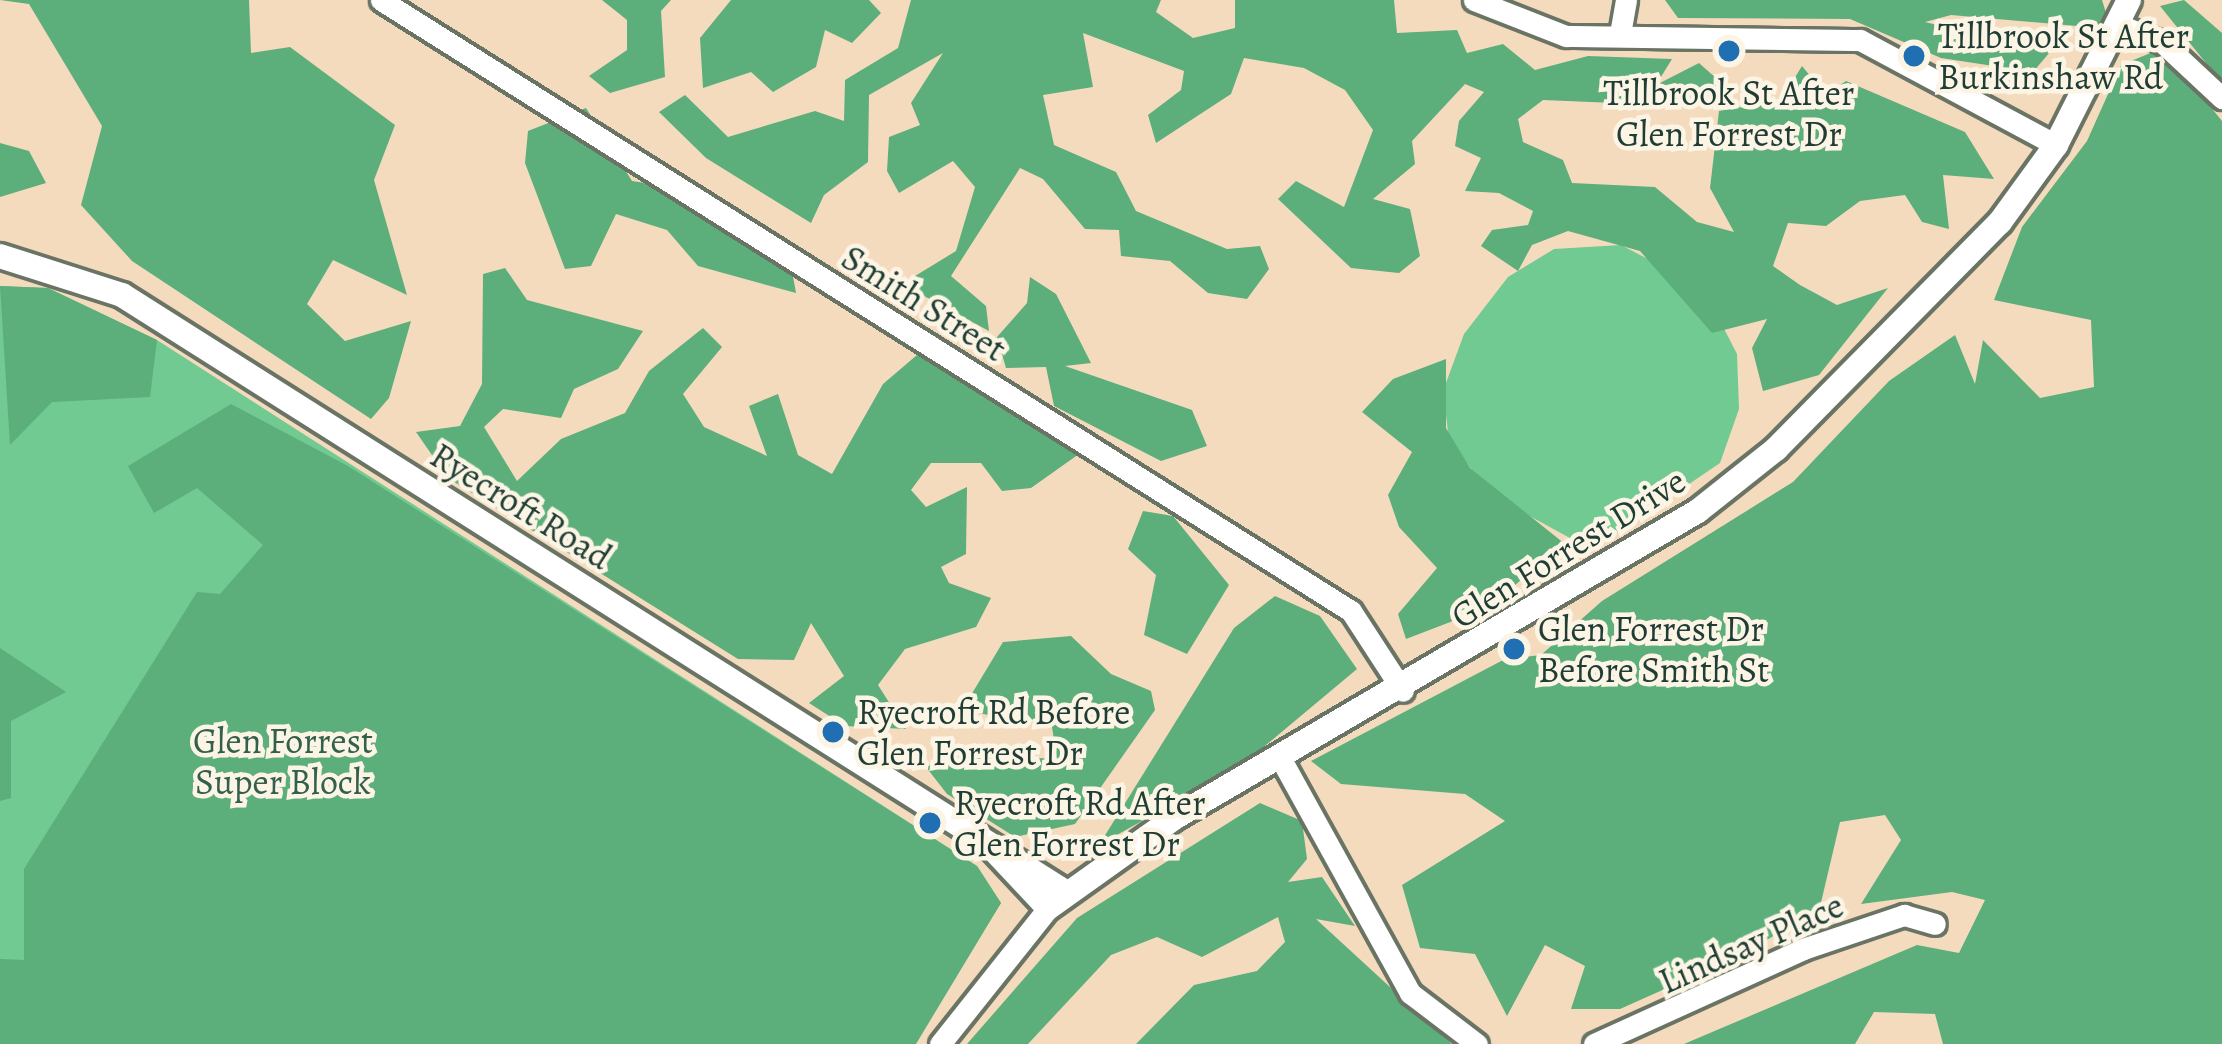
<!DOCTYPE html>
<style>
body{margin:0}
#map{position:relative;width:2222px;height:1044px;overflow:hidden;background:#f5dbbe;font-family:Alegreya,serif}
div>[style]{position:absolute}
.green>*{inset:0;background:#70ca91}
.forest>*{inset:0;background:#5cae7b}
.roads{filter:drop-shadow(3px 0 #6a7464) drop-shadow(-3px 0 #6a7464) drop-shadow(0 3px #6a7464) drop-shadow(0 -3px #6a7464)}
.minor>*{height:21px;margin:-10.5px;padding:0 10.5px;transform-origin:10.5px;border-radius:10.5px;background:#fff}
.tertiary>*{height:24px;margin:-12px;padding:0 12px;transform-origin:12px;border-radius:12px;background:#fff}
.dots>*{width:33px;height:33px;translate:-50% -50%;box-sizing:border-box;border:6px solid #fcf5e5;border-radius:50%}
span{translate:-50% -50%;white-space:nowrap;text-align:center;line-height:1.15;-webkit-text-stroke:9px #fcf5e5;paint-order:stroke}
.poi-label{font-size:36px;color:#1f3d34}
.left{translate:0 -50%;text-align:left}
.street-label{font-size:36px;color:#1f3d34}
.park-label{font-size:36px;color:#33604b}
</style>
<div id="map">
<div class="green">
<div style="clip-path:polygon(1621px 245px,1669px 270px,1718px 317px,1737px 354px,1739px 409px,1720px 463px,1592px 550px,1491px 495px,1449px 440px,1443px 391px,1464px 334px,1508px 277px,1554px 249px)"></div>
<div style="clip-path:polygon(0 286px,48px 288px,157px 340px,977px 866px,1001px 903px,913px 1044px,0 1044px)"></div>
</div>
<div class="forest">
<div style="clip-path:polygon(0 0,249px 0,251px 53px,290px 47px,395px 125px,374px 180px,407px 295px,333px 260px,307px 304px,345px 341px,411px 321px,389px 398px,371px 419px,132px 261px,81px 205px,102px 126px,29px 4px)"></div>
<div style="clip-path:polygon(602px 0,671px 0,661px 11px,665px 77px,610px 93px,589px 76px,627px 50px,627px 20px)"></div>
<div style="clip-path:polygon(731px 0,869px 0,881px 13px,852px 43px,825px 30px,816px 67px,773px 92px,751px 72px,703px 88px,700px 38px)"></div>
<div style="clip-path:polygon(911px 0,1161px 0,1156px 12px,1193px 38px,1235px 28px,1235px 0,1394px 0,1397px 33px,1457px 30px,1467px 53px,1503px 44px,1535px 70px,1588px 56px,1672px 59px,1656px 85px,1699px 63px,1726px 87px,1687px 106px,1543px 100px,1518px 119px,1523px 142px,1563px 160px,1572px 183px,1655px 187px,1697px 222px,1734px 232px,1710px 188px,1719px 111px,1781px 100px,1802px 66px,1826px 95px,1846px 81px,1965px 132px,1994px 179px,1943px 175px,1949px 229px,1922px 222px,1905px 195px,1860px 201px,1826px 226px,1788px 223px,1773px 266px,1800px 285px,1837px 305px,1888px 288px,1819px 375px,1763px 391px,1752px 348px,1767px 319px,1712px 333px,1640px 251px,1568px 231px,1532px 245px,1518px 271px,1481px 246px,1492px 230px,1528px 225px,1533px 211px,1499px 193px,1465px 191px,1481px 158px,1455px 146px,1459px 121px,1484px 92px,1465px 84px,1412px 141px,1415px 164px,1373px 199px,1410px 209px,1420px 256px,1399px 273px,1351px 268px,1278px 199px,1296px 181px,1344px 207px,1373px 130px,1345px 90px,1304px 68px,1244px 58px,1231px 94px,1156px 143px,1148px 115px,1181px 90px,1184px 71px,1083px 33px,1093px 87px,1043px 95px,1054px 145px,1116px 172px,1136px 211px,1227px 249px,1260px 246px,1269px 269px,1247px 299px,1208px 293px,1170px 261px,1121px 256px,1119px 230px,1085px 229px,1043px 179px,1020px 168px,951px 276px,986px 306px,989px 331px,902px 284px,956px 251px,975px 187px,953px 161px,899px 193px,887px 171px,889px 137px,920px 125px,911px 103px,943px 53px,869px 95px,868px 162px,824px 195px,811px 223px,706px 158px,659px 112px,685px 95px,728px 137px,815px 111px,844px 121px,845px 80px,898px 48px)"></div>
<div style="clip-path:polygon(1665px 0,2102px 0,2111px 29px,1951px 15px,1925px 22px,2050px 52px,2033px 72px,1941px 58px,1850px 19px,1678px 18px)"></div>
<div style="clip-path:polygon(2184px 0,2222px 33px,2222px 83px,2160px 6px)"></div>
<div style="clip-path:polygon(2163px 48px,2222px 121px,2222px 1044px,1943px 1044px,1935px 1014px,1874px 1012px,1855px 1044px,1684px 1044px,1917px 945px,1959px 953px,1985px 900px,1952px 892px,1861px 904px,1901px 840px,1885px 815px,1840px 822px,1819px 911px,1732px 959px,1620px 1009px,1571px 1009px,1585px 966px,1545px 945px,1507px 1016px,1475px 954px,1420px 948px,1402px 885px,1505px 821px,1465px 794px,1341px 784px,1311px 761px,1505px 659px,1541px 655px,1602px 601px,1793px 482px,1889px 381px,1955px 335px,1975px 384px,1983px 340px,2040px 398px,2094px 387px,2091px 320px,1994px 300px,2022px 227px,2087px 141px,2121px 65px)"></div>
<div style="clip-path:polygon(586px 108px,632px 181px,706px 192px,789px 254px,796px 293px,698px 266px,667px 230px,616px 214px,591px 266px,565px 269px,525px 163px,528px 131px)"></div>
<div style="clip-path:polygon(0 143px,29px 151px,46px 183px,0 197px)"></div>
<div style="clip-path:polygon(505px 268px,527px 300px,643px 331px,618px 369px,574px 389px,561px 418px,503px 409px,484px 427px,517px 481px,561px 439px,625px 413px,649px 371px,703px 328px,722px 347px,683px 394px,704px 427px,767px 456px,749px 406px,778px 394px,798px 455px,832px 474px,883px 384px,924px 349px,1079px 454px,1031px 488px,1002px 491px,981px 463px,931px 463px,911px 490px,926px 507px,967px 487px,966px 554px,941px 567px,949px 583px,991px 598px,976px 627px,905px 649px,878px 685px,906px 729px,845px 726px,809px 703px,844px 676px,811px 623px,794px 660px,738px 659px,448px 478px,416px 432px,460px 426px,482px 384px,483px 274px)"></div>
<div style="clip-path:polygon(1030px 277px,1056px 294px,1091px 363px,1065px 366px,1192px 410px,1207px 446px,1161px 461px,1054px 406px,1046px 367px,1006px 368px,997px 337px,1027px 303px)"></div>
<div style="clip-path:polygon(0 286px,48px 288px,157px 340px,150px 397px,52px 402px,10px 445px)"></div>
<div style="clip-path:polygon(1446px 359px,1446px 428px,1470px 468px,1580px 556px,1533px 569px,1492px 606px,1406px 639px,1398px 614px,1437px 568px,1399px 527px,1388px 495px,1412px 452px,1362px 412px,1393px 379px)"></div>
<div style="clip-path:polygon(231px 404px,348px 466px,977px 866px,1001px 903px,916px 1044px,0 1044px,0 959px,24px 960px,24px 869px,197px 592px,220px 594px,263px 545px,197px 488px,154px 513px,128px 466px)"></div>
<div style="clip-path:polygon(1143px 511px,1173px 516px,1229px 585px,1187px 654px,1144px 635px,1156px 575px,1128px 549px)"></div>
<div style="clip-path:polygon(1275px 596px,1320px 616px,1357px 669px,1242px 765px,1099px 845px,1234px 628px)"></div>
<div style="clip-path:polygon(1071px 636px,1111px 674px,1151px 691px,1155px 710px,1075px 824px,1015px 837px,947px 794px,926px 767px,956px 754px,1057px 759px,1052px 727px,962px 710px,1003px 642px)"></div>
<div style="clip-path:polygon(0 648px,66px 692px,11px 721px,11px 798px,0 801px)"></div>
<div style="clip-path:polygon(1260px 803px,1302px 821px,1307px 859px,1288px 882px,1322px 877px,1355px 926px,1316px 919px,1452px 1044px,1136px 1044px,1194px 985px,1257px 971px,1285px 942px,1278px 917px,1202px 957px,1157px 937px,1111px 955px,1028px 1044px,967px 1044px,1077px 918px)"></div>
</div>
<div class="roads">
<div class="minor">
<div style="left:381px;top:0;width:1146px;rotate:32.21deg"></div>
<div style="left:1351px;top:611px;width:95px;rotate:57deg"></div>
<div style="left:1474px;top:0;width:99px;rotate:21.4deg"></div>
<div style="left:1566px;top:36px;width:294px;rotate:0.8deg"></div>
<div style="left:1860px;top:40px;width:222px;rotate:28.2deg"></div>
<div style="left:2117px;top:24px;width:50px;rotate:22.4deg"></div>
<div style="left:2163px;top:43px;width:81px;rotate:43deg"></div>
<div style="left:1620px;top:34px;width:35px;rotate:-80deg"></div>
<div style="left:1282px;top:761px;width:265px;rotate:61.1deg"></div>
<div style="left:1410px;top:993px;width:84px;rotate:37.3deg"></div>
<div style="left:940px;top:1044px;width:174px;rotate:-51.5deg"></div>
<div style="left:1594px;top:1044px;width:230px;rotate:-24.4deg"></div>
<div style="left:1803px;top:949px;width:107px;rotate:-18.6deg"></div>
<div style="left:1904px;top:915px;width:32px;rotate:16deg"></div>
</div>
<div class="tertiary">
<div style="left:0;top:256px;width:128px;rotate:17.7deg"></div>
<div style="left:122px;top:295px;width:1118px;rotate:32.33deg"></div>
<div style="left:991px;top:847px;width:83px;rotate:46.9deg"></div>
<div style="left:1048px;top:908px;width:155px;rotate:-35.5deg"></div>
<div style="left:1174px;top:818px;width:607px;rotate:-30.37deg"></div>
<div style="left:1698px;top:511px;width:100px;rotate:-38.5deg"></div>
<div style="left:1776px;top:449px;width:319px;rotate:-45.4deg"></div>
<div style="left:2000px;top:222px;width:95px;rotate:-54deg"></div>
<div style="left:2056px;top:145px;width:162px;rotate:-63.3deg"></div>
</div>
</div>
<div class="dots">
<div style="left:1729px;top:51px;background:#1f6fb2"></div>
<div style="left:1914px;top:56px;background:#1f6fb2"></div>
<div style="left:1514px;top:649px;background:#1f6fb2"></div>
<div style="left:833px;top:732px;background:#1f6fb2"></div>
<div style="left:930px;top:823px;background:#1f6fb2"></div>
</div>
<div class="poi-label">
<span class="left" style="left:1938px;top:56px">Tillbrook St After<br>Burkinshaw Rd</span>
<span style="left:1729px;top:113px">Tillbrook St After<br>Glen Forrest Dr</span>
<span class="left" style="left:1538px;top:649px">Glen Forrest Dr<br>Before Smith St</span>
<span class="left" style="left:857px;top:732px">Ryecroft Rd Before<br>Glen Forrest Dr</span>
<span class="left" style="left:954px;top:823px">Ryecroft Rd After<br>Glen Forrest Dr</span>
</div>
<div class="street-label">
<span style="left:924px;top:303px;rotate:32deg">Smith Street</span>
<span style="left:521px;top:506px;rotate:32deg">Ryecroft Road</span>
<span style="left:1568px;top:548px;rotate:-32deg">Glen Forrest Drive</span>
<span style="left:1751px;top:943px;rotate:-24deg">Lindsay Place</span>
</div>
<div class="park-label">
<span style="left:283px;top:761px">Glen Forrest<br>Super Block</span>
</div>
</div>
